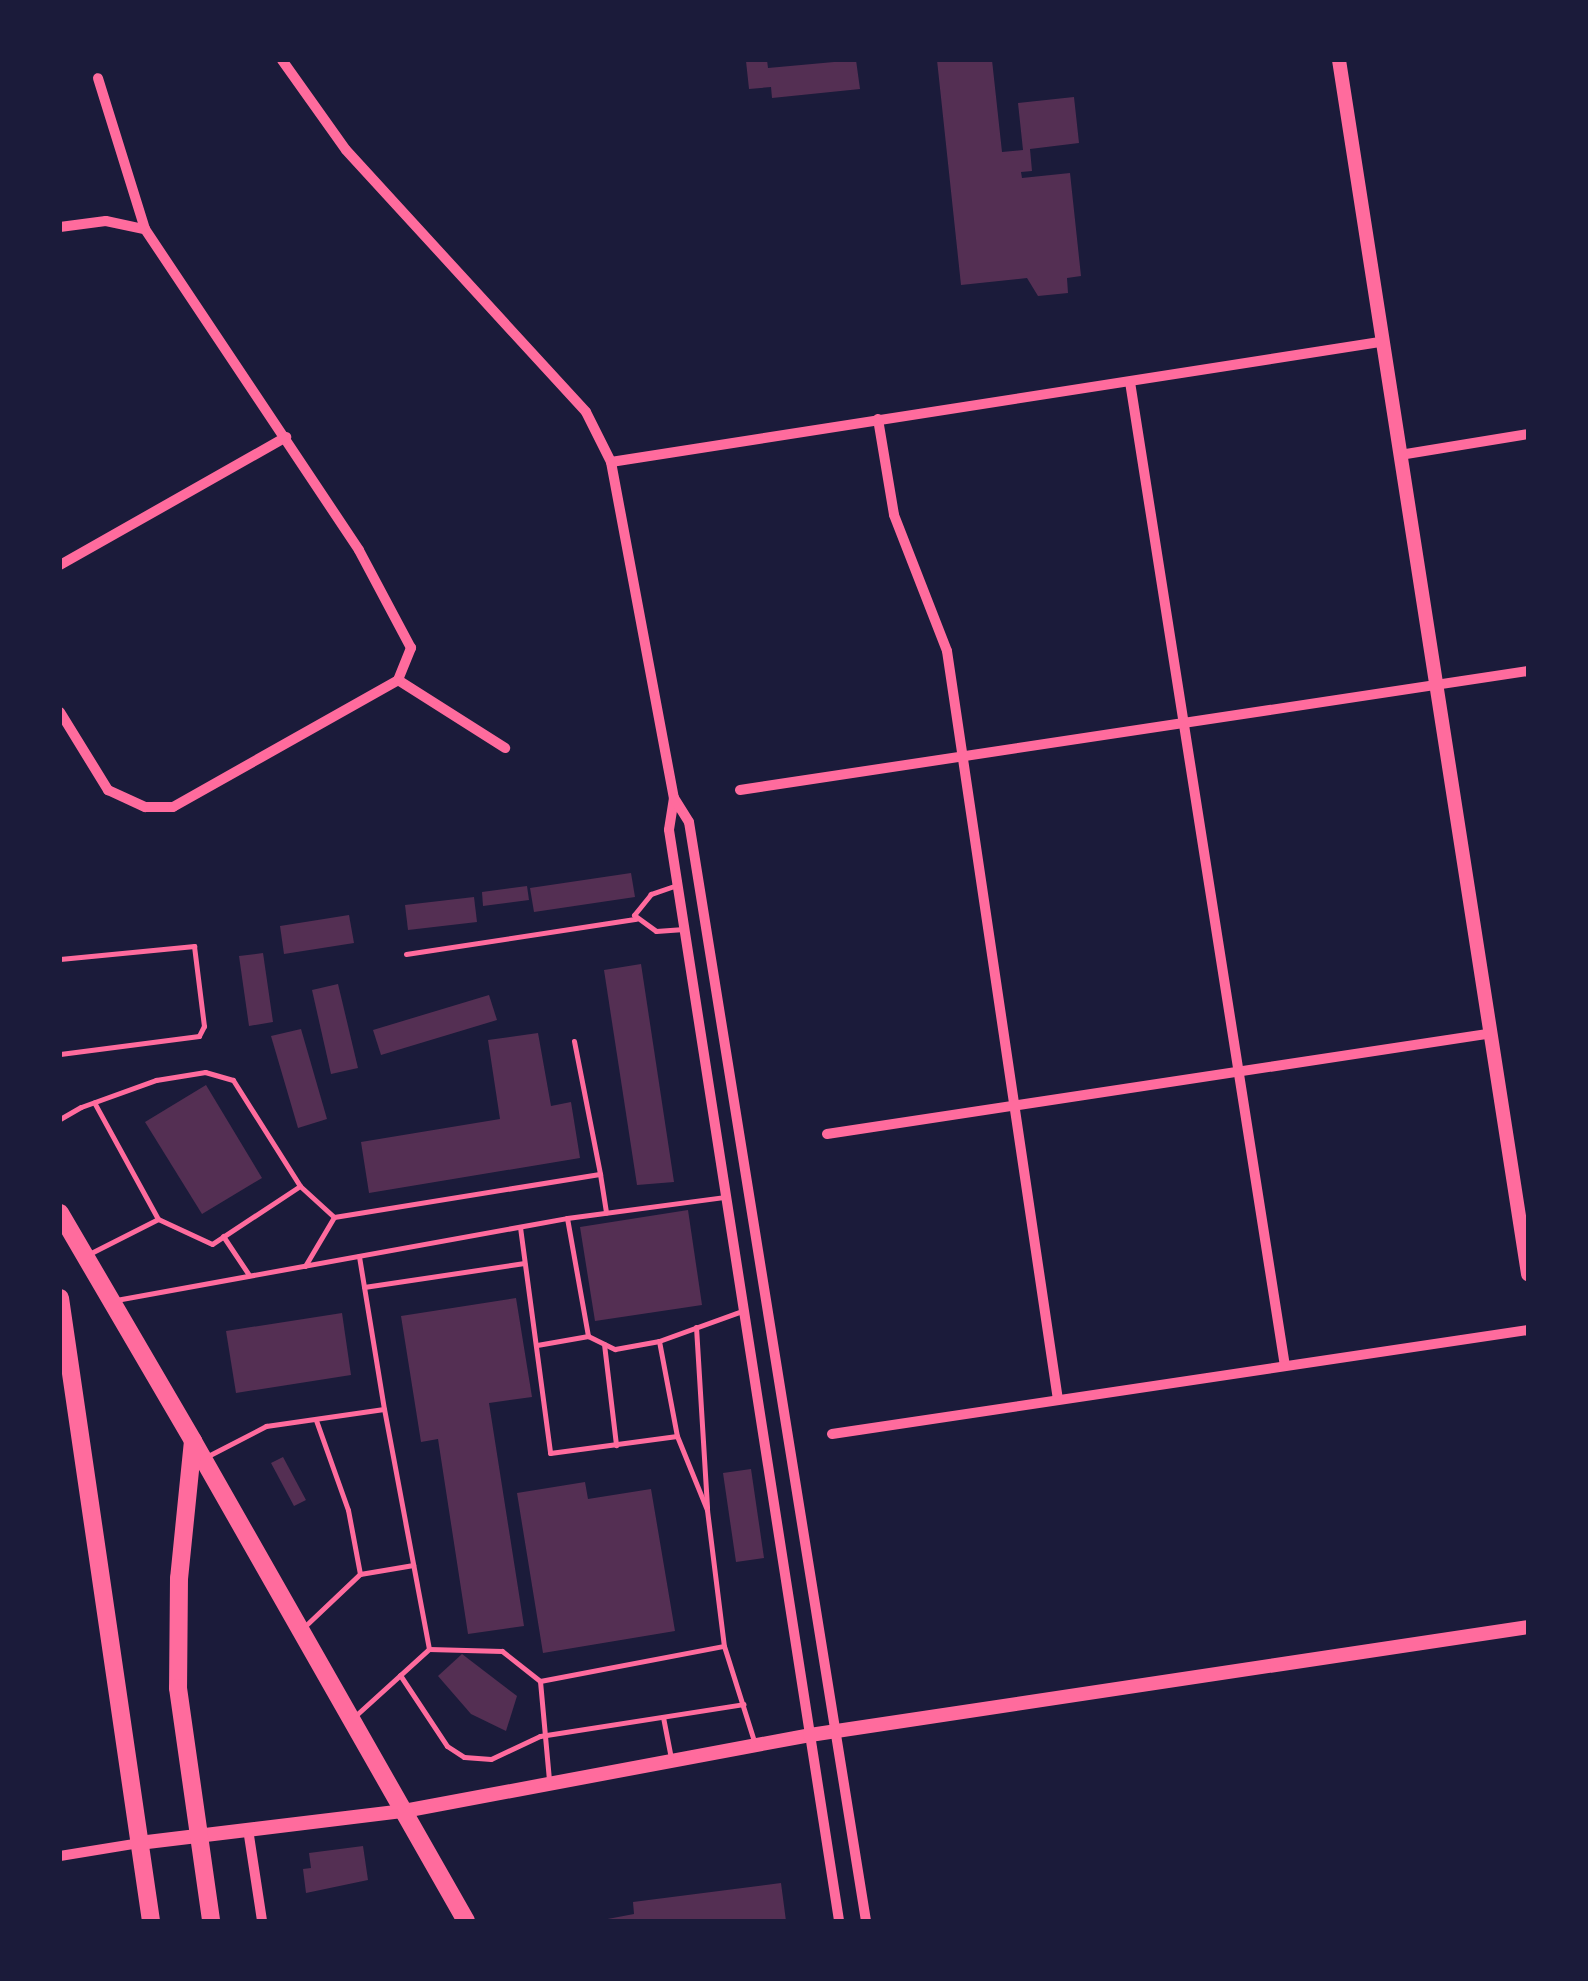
<!DOCTYPE html>
<style>
body{margin:0}
#map{position:relative;width:1588px;height:1981px;overflow:hidden;background:#1b1b3a;font-family:Montserrat,sans-serif}
div>[style]{position:absolute}
.building>*{inset:0;background:#542f53}
.service>*{height:5px;margin:-2.5px;padding:0 2.5px;transform-origin:2.5px;border-radius:2.5px;background:#ff6b9d}
.minor>*{height:10px;margin:-5px;padding:0 5px;transform-origin:5px;border-radius:5px;background:#ff6b9d}
.tertiary>*{height:14px;margin:-7px;padding:0 7px;transform-origin:7px;border-radius:7px;background:#ff6b9d}
.primary>*{height:18px;margin:-9px;padding:0 9px;transform-origin:9px;border-radius:9px;background:#ff6b9d}
.trunk>*{height:18px;margin:-9px;padding:0 9px;transform-origin:9px;border-radius:9px;background:#ff6b9d}
span{translate:-50% -50%;white-space:nowrap;text-align:center;line-height:1.15;-webkit-text-stroke:8px #1b1b3a;paint-order:stroke}
.frame{position:absolute;inset:0;border:62px solid #1b1b3a;pointer-events:none}
</style>
<div id="map">
<div class="building">
<div style="clip-path:polygon(767px 60px,768px 68px,856px 60px,860px 89px,772px 98px,771px 87px,749px 89px,746px 61px)"></div>
<div style="clip-path:polygon(937px 60px,992px 60px,1002px 152px,1023px 150px,1018px 103px,1074px 97px,1079px 143px,1030px 149px,1032px 171px,1021px 172px,1022px 178px,1070px 173px,1081px 276px,1067px 278px,1068px 293px,1038px 296px,1027px 278px,961px 285px)"></div>
<div style="clip-path:polygon(631px 873px,635px 897px,534px 912px,530px 888px)"></div>
<div style="clip-path:polygon(527px 886px,529px 900px,483px 906px,482px 892px)"></div>
<div style="clip-path:polygon(474px 897px,477px 922px,408px 930px,405px 905px)"></div>
<div style="clip-path:polygon(349px 915px,354px 943px,284px 954px,280px 926px)"></div>
<div style="clip-path:polygon(263px 953px,273px 1022px,249px 1026px,239px 956px)"></div>
<div style="clip-path:polygon(641px 964px,674px 1182px,637px 1185px,604px 970px)"></div>
<div style="clip-path:polygon(338px 984px,358px 1068px,331px 1074px,312px 990px)"></div>
<div style="clip-path:polygon(489px 995px,497px 1020px,381px 1055px,373px 1030px)"></div>
<div style="clip-path:polygon(301px 1029px,327px 1119px,298px 1128px,271px 1036px)"></div>
<div style="clip-path:polygon(538px 1033px,551px 1106px,571px 1102px,580px 1158px,369px 1193px,361px 1142px,500px 1119px,488px 1040px)"></div>
<div style="clip-path:polygon(206px 1085px,262px 1178px,202px 1214px,145px 1122px)"></div>
<div style="clip-path:polygon(688px 1210px,702px 1305px,595px 1321px,580px 1227px)"></div>
<div style="clip-path:polygon(516px 1298px,532px 1397px,489px 1403px,524px 1626px,468px 1634px,438px 1439px,421px 1442px,401px 1316px)"></div>
<div style="clip-path:polygon(342px 1313px,351px 1375px,236px 1393px,226px 1331px)"></div>
<div style="clip-path:polygon(283px 1457px,306px 1500px,294px 1506px,271px 1463px)"></div>
<div style="clip-path:polygon(751px 1469px,764px 1558px,736px 1562px,723px 1473px)"></div>
<div style="clip-path:polygon(585px 1482px,588px 1499px,651px 1489px,675px 1631px,543px 1653px,517px 1493px)"></div>
<div style="clip-path:polygon(462px 1654px,517px 1696px,506px 1731px,471px 1714px,438px 1676px)"></div>
<div style="clip-path:polygon(363px 1846px,368px 1880px,306px 1893px,303px 1869px,311px 1868px,309px 1853px)"></div>
<div style="clip-path:polygon(781px 1883px,786px 1921px,597px 1921px,634px 1914px,633px 1902px)"></div>
</div>
<div class="service">
<div style="left:677px;top:885px;width:28px;rotate:161deg"></div>
<div style="left:651px;top:894px;width:27px;rotate:129deg"></div>
<div style="left:634px;top:915px;width:27px;rotate:36deg"></div>
<div style="left:656px;top:931px;width:28px;rotate:-4deg"></div>
<div style="left:406px;top:954px;width:233px;rotate:-8.7deg"></div>
<div style="left:60px;top:959px;width:135px;rotate:-5.5deg"></div>
<div style="left:194px;top:946px;width:81px;rotate:82.9deg"></div>
<div style="left:204px;top:1026px;width:11px;rotate:117deg"></div>
<div style="left:199px;top:1036px;width:140px;rotate:172.6deg"></div>
<div style="left:574px;top:1041px;width:136px;rotate:78.9deg"></div>
<div style="left:60px;top:1119px;width:24px;rotate:-30deg"></div>
<div style="left:81px;top:1107px;width:80px;rotate:-19.8deg"></div>
<div style="left:156px;top:1080px;width:50px;rotate:-9.3deg"></div>
<div style="left:205px;top:1072px;width:29px;rotate:16deg"></div>
<div style="left:233px;top:1080px;width:125px;rotate:57.7deg"></div>
<div style="left:300px;top:1186px;width:105px;rotate:146.6deg"></div>
<div style="left:212px;top:1244px;width:60px;rotate:-155.2deg"></div>
<div style="left:158px;top:1219px;width:133px;rotate:-118.7deg"></div>
<div style="left:300px;top:1186px;width:46px;rotate:42.4deg"></div>
<div style="left:334px;top:1217px;width:269px;rotate:-9.2deg"></div>
<div style="left:600px;top:1174px;width:39px;rotate:81deg"></div>
<div style="left:567px;top:1218px;width:120px;rotate:79.9deg"></div>
<div style="left:588px;top:1336px;width:30px;rotate:26deg"></div>
<div style="left:615px;top:1349px;width:45px;rotate:-10.3deg"></div>
<div style="left:659px;top:1341px;width:97px;rotate:79.3deg"></div>
<div style="left:677px;top:1436px;width:80px;rotate:67.9deg"></div>
<div style="left:707px;top:1510px;width:137px;rotate:82.9deg"></div>
<div style="left:724px;top:1646px;width:100px;rotate:72.5deg"></div>
<div style="left:520px;top:1227px;width:228px;rotate:82.4deg"></div>
<div style="left:550px;top:1453px;width:128px;rotate:-7.6deg"></div>
<div style="left:223px;top:1236px;width:47px;rotate:56.3deg"></div>
<div style="left:89px;top:1254px;width:77px;rotate:-26.9deg"></div>
<div style="left:305px;top:1266px;width:57px;rotate:-59.4deg"></div>
<div style="left:364px;top:1287px;width:162px;rotate:-8.5deg"></div>
<div style="left:116px;top:1300px;width:458px;rotate:-10.3deg"></div>
<div style="left:567px;top:1218px;width:158px;rotate:-7.6deg"></div>
<div style="left:696px;top:1327px;width:181px;rotate:86.5deg"></div>
<div style="left:659px;top:1341px;width:88px;rotate:-19.9deg"></div>
<div style="left:604px;top:1344px;width:102px;rotate:83.2deg"></div>
<div style="left:537px;top:1345px;width:52px;rotate:-10deg"></div>
<div style="left:206px;top:1457px;width:68px;rotate:-27.3deg"></div>
<div style="left:266px;top:1426px;width:119px;rotate:-8.2deg"></div>
<div style="left:384px;top:1409px;width:155px;rotate:-99.3deg"></div>
<div style="left:360px;top:1574px;width:54px;rotate:-9.6deg"></div>
<div style="left:303px;top:1628px;width:79px;rotate:-43.5deg"></div>
<div style="left:360px;top:1574px;width:65px;rotate:-100.6deg"></div>
<div style="left:348px;top:1510px;width:96px;rotate:-109.6deg"></div>
<div style="left:429px;top:1649px;width:73px;rotate:1.6deg"></div>
<div style="left:502px;top:1651px;width:48px;rotate:38.3deg"></div>
<div style="left:540px;top:1681px;width:99px;rotate:84.8deg"></div>
<div style="left:400px;top:1675px;width:85px;rotate:56.5deg"></div>
<div style="left:447px;top:1746px;width:20px;rotate:33deg"></div>
<div style="left:464px;top:1757px;width:27px;rotate:4deg"></div>
<div style="left:491px;top:1759px;width:54px;rotate:-25.1deg"></div>
<div style="left:540px;top:1736px;width:206px;rotate:-8.9deg"></div>
<div style="left:540px;top:1681px;width:186px;rotate:-10.8deg"></div>
<div style="left:354px;top:1717px;width:101px;rotate:-42.2deg"></div>
<div style="left:429px;top:1649px;width:244px;rotate:-100.6deg"></div>
<div style="left:663px;top:1717px;width:42px;rotate:79deg"></div>
</div>
<div class="minor">
<div style="left:282px;top:60px;width:110px;rotate:54.6deg"></div>
<div style="left:346px;top:150px;width:355px;rotate:47.5deg"></div>
<div style="left:586px;top:412px;width:56px;rotate:63.4deg"></div>
<div style="left:611px;top:462px;width:342px;rotate:79.4deg"></div>
<div style="left:674px;top:798px;width:32px;rotate:99deg"></div>
<div style="left:669px;top:830px;width:1104px;rotate:81.14deg"></div>
<div style="left:60px;top:227px;width:46px;rotate:-7.4deg"></div>
<div style="left:106px;top:221px;width:40px;rotate:12deg"></div>
<div style="left:1130px;top:382px;width:996px;rotate:81.05deg"></div>
<div style="left:878px;top:419px;width:97px;rotate:80.5deg"></div>
<div style="left:894px;top:515px;width:146px;rotate:68.7deg"></div>
<div style="left:947px;top:651px;width:757px;rotate:81.57deg"></div>
<div style="left:1400px;top:455px;width:130px;rotate:-9.3deg"></div>
<div style="left:611px;top:462px;width:778px;rotate:-8.87deg"></div>
<div style="left:60px;top:565px;width:260px;rotate:-29.5deg"></div>
<div style="left:398px;top:680px;width:127px;rotate:32.4deg"></div>
<div style="left:60px;top:712px;width:92px;rotate:58.4deg"></div>
<div style="left:108px;top:790px;width:41px;rotate:24.7deg"></div>
<div style="left:145px;top:807px;width:28px"></div>
<div style="left:173px;top:807px;width:258px;rotate:-29.4deg"></div>
<div style="left:398px;top:680px;width:35px;rotate:-68deg"></div>
<div style="left:411px;top:648px;width:111px;rotate:-118deg"></div>
<div style="left:359px;top:550px;width:386px;rotate:-123.7deg"></div>
<div style="left:145px;top:229px;width:158px;rotate:-107.3deg"></div>
<div style="left:740px;top:790px;width:797px;rotate:-8.59deg"></div>
<div style="left:674px;top:798px;width:28px;rotate:58deg"></div>
<div style="left:689px;top:822px;width:1113px;rotate:80.85deg"></div>
<div style="left:827px;top:1134px;width:668px;rotate:-8.62deg"></div>
<div style="left:832px;top:1434px;width:704px;rotate:-8.5deg"></div>
<div style="left:248px;top:1829px;width:93px;rotate:81.3deg"></div>
<div style="left:60px;top:1856px;width:80px;rotate:-9.3deg"></div>
</div>
<div class="tertiary">
<div style="left:1339px;top:60px;width:1229px;rotate:81.15deg"></div>
<div style="left:139px;top:1843px;width:267px;rotate:-6.9deg"></div>
<div style="left:404px;top:1811px;width:413px;rotate:-10.6deg"></div>
<div style="left:810px;top:1735px;width:726px;rotate:-8.55deg"></div>
</div>
<div class="primary">
<div style="left:193px;top:1441px;width:552px;rotate:60.37deg"></div>
</div>
<div class="trunk">
<div style="left:60px;top:1213px;width:264px;rotate:59.7deg"></div>
<div style="left:193px;top:1441px;width:138px;rotate:95.8deg"></div>
<div style="left:179px;top:1578px;width:110px;rotate:90.5deg"></div>
<div style="left:178px;top:1688px;width:235px;rotate:81.9deg"></div>
<div style="left:60px;top:1298px;width:630px;rotate:81.69deg"></div>
</div>
<div class="frame"></div>
</div>
